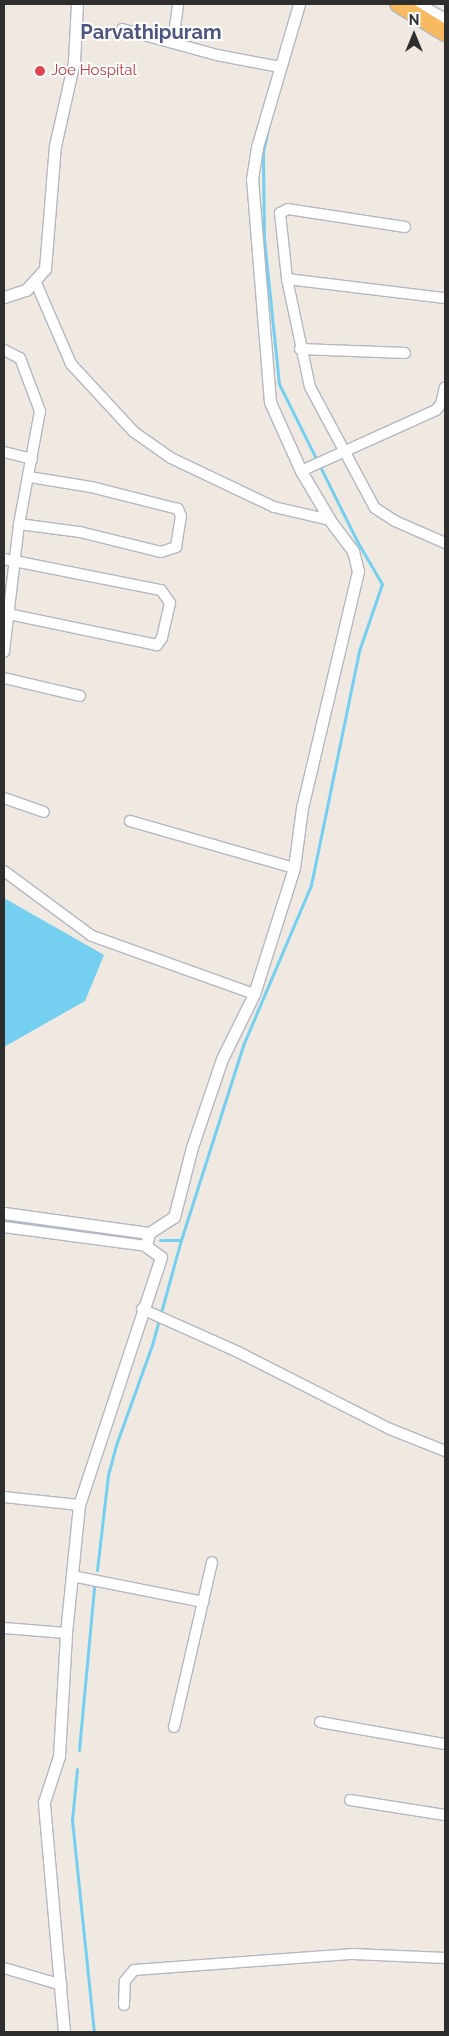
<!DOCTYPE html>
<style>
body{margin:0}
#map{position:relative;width:449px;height:2036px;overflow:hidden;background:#efe9e1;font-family:Raleway,sans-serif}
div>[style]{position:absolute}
.water>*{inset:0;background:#75cff0}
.stream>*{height:3px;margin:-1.5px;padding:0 1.5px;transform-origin:1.5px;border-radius:1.5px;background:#75cff0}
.roads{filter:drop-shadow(1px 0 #b4b7c1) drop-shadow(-1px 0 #b4b7c1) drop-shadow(0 1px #b4b7c1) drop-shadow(0 -1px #b4b7c1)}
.minor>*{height:10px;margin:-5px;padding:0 5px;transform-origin:5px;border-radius:5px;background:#fff}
.tertiary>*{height:11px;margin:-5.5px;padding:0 5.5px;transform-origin:5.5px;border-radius:5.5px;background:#fff}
.trunk>*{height:16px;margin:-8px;padding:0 8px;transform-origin:8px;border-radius:8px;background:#f8ba60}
.dots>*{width:14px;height:14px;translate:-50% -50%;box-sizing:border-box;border:2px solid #fff;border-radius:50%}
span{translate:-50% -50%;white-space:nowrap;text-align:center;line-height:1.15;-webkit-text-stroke:4px #fff;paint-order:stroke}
.health-label{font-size:15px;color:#be3a42}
.left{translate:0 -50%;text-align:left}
.district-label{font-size:20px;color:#4d5680;font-weight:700}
.frame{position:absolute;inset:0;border:5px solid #2e2e2e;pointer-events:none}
.north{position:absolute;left:389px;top:10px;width:50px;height:50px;-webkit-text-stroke:4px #fff;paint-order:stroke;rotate:0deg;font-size:14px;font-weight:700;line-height:20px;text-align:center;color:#2e2e2e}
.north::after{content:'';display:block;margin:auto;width:18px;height:22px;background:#2e2e2e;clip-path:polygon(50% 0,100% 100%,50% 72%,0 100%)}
</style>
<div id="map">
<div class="water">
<div style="clip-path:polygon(4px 898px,104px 955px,85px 1001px,4px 1047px)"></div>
</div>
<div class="stream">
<div style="left:4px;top:1219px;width:139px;rotate:7.8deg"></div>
<div style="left:160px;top:1240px;width:21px"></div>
<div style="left:97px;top:1570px;width:96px;rotate:-83.4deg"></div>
<div style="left:108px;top:1475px;width:31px;rotate:-75deg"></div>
<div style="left:116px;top:1445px;width:106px;rotate:-70.2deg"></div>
<div style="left:152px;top:1345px;width:109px;rotate:-74.6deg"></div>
<div style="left:181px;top:1240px;width:207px;rotate:-72.3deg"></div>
<div style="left:244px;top:1043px;width:172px;rotate:-67deg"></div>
<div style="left:311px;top:885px;width:239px;rotate:-78.4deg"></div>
<div style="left:359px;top:651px;width:71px;rotate:-71.1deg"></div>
<div style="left:382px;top:584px;width:48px;rotate:-120.3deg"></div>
<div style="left:358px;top:543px;width:178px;rotate:-116.4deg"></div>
<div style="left:279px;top:384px;width:145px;rotate:-95.9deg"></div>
<div style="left:264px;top:240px;width:88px;rotate:-90.7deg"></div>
<div style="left:263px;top:152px;width:33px;rotate:-78deg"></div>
<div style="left:79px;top:1750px;width:163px;rotate:-84.7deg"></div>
<div style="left:77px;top:1769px;width:51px;rotate:95.6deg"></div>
<div style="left:72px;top:1820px;width:213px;rotate:84.1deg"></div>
</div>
<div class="roads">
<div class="minor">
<div style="left:122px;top:29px;width:98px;rotate:15.3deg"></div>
<div style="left:217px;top:55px;width:64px;rotate:10.8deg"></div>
<div style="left:173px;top:41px;width:37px;rotate:-82deg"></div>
<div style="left:405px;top:227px;width:118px;rotate:-171.3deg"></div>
<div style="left:288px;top:209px;width:9px;rotate:153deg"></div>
<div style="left:280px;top:213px;width:66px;rotate:83.9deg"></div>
<div style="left:287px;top:279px;width:110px;rotate:78deg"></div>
<div style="left:310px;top:387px;width:137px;rotate:61.8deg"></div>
<div style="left:375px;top:508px;width:24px;rotate:33deg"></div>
<div style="left:395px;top:521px;width:55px;rotate:23.7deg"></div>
<div style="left:287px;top:279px;width:159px;rotate:6.9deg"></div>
<div style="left:36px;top:283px;width:88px;rotate:66.6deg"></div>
<div style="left:71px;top:364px;width:93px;rotate:47.2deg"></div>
<div style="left:134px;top:432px;width:45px;rotate:35.1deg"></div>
<div style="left:171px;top:458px;width:114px;rotate:25.4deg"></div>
<div style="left:274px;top:507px;width:57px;rotate:13.1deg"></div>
<div style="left:300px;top:349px;width:105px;rotate:2.2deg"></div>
<div style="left:4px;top:350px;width:18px;rotate:27deg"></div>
<div style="left:20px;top:358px;width:57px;rotate:69.3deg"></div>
<div style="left:40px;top:411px;width:115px;rotate:100.5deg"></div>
<div style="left:19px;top:524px;width:129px;rotate:96.7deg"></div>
<div style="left:4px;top:452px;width:29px;rotate:14deg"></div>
<div style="left:301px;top:471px;width:148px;rotate:-24.3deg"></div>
<div style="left:436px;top:410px;width:8px;rotate:-50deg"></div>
<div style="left:441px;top:404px;width:17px;rotate:-77deg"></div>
<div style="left:19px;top:524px;width:62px;rotate:7.5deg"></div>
<div style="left:80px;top:532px;width:83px;rotate:13.9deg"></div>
<div style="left:161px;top:552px;width:16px;rotate:-18deg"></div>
<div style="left:176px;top:547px;width:31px;rotate:-81deg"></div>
<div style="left:181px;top:516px;width:8px;rotate:-113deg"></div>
<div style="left:178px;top:509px;width:90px;rotate:-165.8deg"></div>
<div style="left:91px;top:487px;width:63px;rotate:-170.8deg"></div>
<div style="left:4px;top:559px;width:160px;rotate:11.2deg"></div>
<div style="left:161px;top:590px;width:16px;rotate:55deg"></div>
<div style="left:170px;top:603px;width:36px;rotate:103deg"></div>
<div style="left:162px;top:638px;width:9px;rotate:126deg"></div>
<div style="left:157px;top:645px;width:156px;rotate:-168.2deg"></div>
<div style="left:4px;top:678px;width:78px;rotate:13.3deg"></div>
<div style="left:4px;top:798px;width:42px;rotate:19.3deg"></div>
<div style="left:130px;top:821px;width:171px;rotate:16deg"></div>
<div style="left:4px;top:871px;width:109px;rotate:36.5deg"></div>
<div style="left:92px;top:936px;width:172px;rotate:19.7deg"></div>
<div style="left:4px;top:1227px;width:143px;rotate:7.6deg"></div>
<div style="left:142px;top:1309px;width:105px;rotate:24.1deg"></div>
<div style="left:238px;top:1352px;width:170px;rotate:26.9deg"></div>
<div style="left:390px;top:1429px;width:59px;rotate:21.8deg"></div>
<div style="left:4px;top:1497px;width:75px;rotate:6.1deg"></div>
<div style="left:72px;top:1576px;width:134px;rotate:11.2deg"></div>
<div style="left:4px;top:1628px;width:62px;rotate:4.6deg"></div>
<div style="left:320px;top:1722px;width:127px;rotate:10deg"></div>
<div style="left:174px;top:1727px;width:169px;rotate:-77deg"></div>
<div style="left:350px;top:1800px;width:96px;rotate:9deg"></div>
<div style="left:4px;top:1968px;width:60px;rotate:16.3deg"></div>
<div style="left:124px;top:2005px;width:24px;rotate:-88deg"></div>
<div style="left:125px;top:1981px;width:14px;rotate:-51deg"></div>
<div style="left:134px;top:1970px;width:220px;rotate:-4.2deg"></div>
<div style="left:353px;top:1954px;width:92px;rotate:2.5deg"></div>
</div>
<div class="tertiary">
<div style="left:418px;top:4px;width:31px;rotate:29deg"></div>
<div style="left:4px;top:297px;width:23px;rotate:-18deg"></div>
<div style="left:26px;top:290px;width:28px;rotate:-48deg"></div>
<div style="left:45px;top:269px;width:123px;rotate:-85.4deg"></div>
<div style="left:55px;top:146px;width:87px;rotate:-77.4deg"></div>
<div style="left:74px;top:61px;width:57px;rotate:-87deg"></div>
<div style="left:4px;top:1213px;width:146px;rotate:7.9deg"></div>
<div style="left:64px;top:2032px;width:231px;rotate:-95deg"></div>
<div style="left:44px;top:1802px;width:48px;rotate:-71.9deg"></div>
<div style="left:59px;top:1756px;width:123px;rotate:-86.7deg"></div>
<div style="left:66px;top:1633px;width:129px;rotate:-84.2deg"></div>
<div style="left:79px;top:1505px;width:261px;rotate:-71.7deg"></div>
<div style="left:161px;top:1257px;width:19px;rotate:-144deg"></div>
<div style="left:146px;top:1246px;width:13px;rotate:-77deg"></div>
<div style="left:149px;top:1233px;width:30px;rotate:-33deg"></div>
<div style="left:174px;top:1217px;width:72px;rotate:-75.6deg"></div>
<div style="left:192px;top:1147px;width:93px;rotate:-71.2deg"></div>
<div style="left:222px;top:1059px;width:72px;rotate:-63.8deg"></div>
<div style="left:254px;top:994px;width:132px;rotate:-72.4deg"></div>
<div style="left:294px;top:868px;width:61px;rotate:-82.4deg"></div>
<div style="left:302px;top:808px;width:244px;rotate:-76.7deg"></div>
<div style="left:358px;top:571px;width:21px;rotate:-104deg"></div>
<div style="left:353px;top:551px;width:39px;rotate:-127deg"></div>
<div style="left:330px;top:520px;width:57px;rotate:-120.6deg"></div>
<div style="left:301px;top:471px;width:76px;rotate:-114.2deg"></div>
<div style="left:270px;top:402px;width:224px;rotate:-94.6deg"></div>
<div style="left:252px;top:179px;width:32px;rotate:-81deg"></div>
<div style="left:257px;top:147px;width:149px;rotate:-73.6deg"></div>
</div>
<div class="trunk">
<div style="left:398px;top:4px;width:55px;rotate:31.7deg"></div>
</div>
</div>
<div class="dots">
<div style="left:40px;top:71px;background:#e0444e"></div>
</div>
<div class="health-label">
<span class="left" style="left:51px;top:71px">Joe Hospital</span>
</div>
<div class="district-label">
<span style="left:151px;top:32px">Parvathipuram</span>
</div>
<div class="frame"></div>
<div class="north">N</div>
</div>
